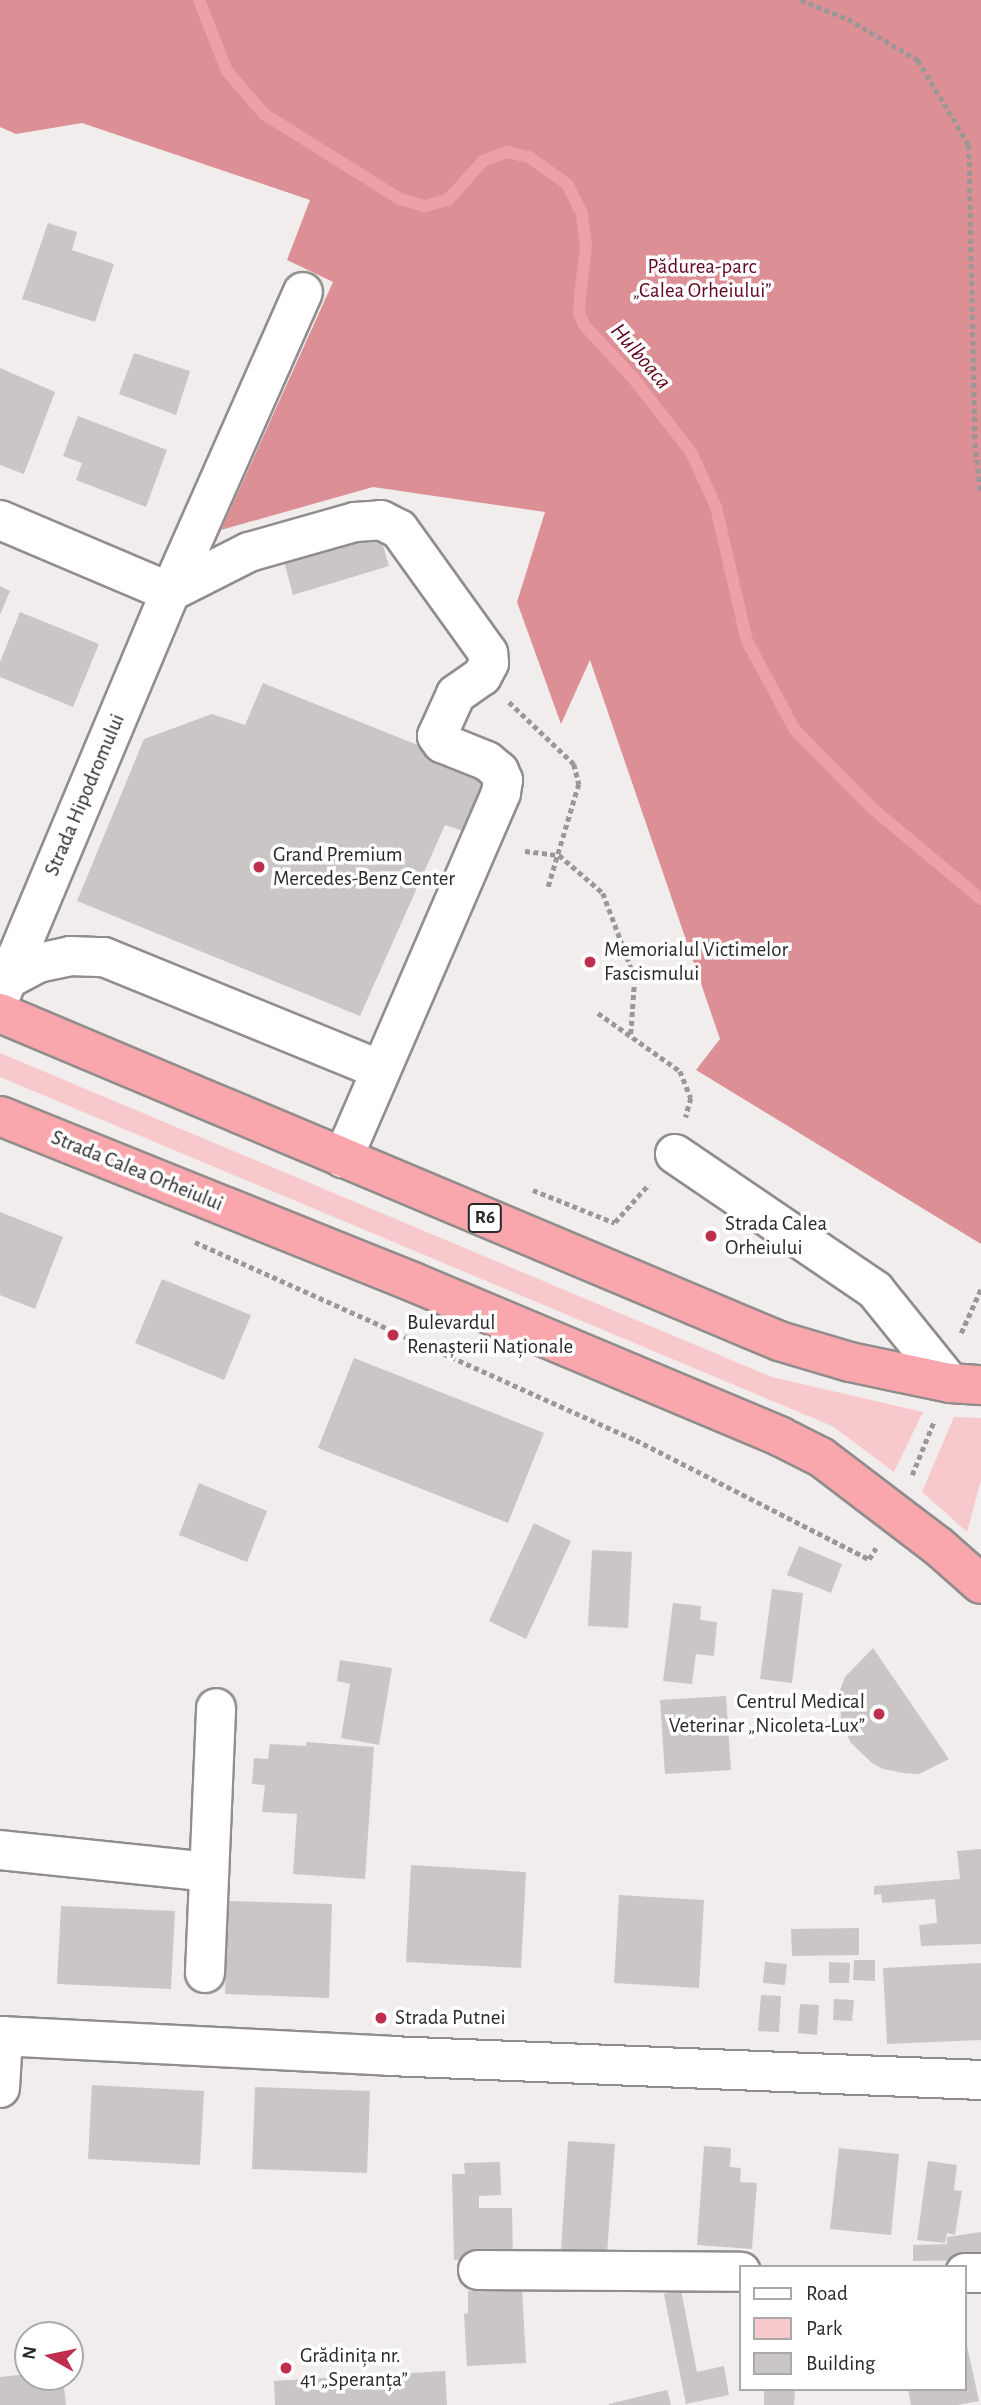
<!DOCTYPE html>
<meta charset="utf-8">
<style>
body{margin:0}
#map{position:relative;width:981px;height:2405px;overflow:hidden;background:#f2eded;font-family:"Alegreya Sans",sans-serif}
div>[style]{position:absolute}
.green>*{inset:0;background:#f8c9cc}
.forest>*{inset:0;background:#dc8f95}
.stream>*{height:12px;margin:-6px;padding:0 6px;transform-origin:6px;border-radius:6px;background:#eea0a6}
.building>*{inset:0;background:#cbc6c6}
.path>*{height:4.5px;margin-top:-2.25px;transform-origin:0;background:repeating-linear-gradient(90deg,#9b9797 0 5px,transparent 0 8.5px)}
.roads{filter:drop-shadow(2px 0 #918d8d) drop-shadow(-2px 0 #918d8d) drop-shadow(0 2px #918d8d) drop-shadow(0 -2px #918d8d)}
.minor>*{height:38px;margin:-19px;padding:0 19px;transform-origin:19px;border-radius:19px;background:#fff}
.highway>*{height:38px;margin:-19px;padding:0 19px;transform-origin:19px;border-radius:19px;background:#f9a7ad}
.dots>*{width:19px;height:19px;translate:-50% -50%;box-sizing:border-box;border:4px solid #fff;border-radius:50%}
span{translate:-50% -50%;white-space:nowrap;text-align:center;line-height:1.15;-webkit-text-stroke:7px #fff;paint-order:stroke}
.shield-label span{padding:2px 5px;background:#fff;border:2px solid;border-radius:5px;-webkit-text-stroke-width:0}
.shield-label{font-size:19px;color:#2b2929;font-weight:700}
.park-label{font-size:21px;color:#63051f}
.street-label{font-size:21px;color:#2b2929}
.poi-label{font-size:21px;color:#2b2929}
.left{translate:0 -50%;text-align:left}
.right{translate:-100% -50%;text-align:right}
.water-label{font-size:23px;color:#5e001b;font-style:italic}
.legend{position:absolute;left:739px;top:2265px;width:228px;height:126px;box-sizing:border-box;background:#fff;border:2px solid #aaa9a9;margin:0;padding:9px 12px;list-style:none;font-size:21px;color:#2b2929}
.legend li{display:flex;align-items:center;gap:14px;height:35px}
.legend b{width:35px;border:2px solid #aaa9a9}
.north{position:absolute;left:14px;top:2321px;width:70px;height:70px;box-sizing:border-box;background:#fff;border:2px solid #aaa9a9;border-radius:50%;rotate:279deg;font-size:19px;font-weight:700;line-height:28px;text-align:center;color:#2b2929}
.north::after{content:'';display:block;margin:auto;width:24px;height:32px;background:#bf2f4d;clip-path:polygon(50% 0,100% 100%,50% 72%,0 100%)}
</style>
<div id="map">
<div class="green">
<div style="clip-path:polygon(0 1053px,772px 1377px,923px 1412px,894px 1472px,832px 1426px,0 1077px)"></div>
<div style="clip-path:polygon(954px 1417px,981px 1418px,981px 1480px,967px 1532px,922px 1492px)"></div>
</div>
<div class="forest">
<div style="clip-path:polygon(0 0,981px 0,981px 1244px,696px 1070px,720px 1039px,590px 660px,561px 724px,517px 602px,545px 512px,373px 487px,221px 530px,333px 282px,287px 260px,310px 200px,82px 123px,16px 134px,0 127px)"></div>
</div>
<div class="stream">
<div style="left:199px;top:0;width:76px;rotate:68.5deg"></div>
<div style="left:227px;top:71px;width:57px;rotate:49.3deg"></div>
<div style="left:264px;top:114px;width:160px;rotate:32deg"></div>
<div style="left:400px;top:199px;width:26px;rotate:16deg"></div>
<div style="left:425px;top:206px;width:24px;rotate:-15deg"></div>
<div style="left:448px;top:200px;width:52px;rotate:-48.1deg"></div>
<div style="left:483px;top:161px;width:26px;rotate:-21deg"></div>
<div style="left:507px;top:152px;width:23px;rotate:13deg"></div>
<div style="left:529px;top:157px;width:47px;rotate:35.4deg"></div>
<div style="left:567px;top:184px;width:34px;rotate:63deg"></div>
<div style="left:582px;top:214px;width:31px;rotate:83deg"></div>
<div style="left:586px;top:245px;width:53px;rotate:96.5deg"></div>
<div style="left:580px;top:298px;width:15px;rotate:94deg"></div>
<div style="left:579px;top:313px;width:13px;rotate:67deg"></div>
<div style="left:584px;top:325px;width:72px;rotate:47.2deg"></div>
<div style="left:633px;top:378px;width:94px;rotate:51.9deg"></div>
<div style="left:691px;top:452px;width:60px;rotate:65.6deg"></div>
<div style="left:716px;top:507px;width:138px;rotate:77deg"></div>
<div style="left:747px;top:641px;width:101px;rotate:61.7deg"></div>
<div style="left:795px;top:730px;width:111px;rotate:45.4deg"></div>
<div style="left:873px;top:809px;width:141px;rotate:39.8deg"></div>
</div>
<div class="building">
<div style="clip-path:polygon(48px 223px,77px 232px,72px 250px,114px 264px,95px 322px,22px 299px)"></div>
<div style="clip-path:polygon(134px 353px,190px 371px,176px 415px,119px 394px)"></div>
<div style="clip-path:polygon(0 368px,55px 392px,24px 474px,0 465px)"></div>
<div style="clip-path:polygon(78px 416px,167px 450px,146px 507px,76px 480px,82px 463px,63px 456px)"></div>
<div style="clip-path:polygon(377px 525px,389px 566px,293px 595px,282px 554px)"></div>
<div style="clip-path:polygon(0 586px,10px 591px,0 615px)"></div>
<div style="clip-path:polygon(20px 612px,99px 644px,73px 707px,0 677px,0 662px)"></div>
<div style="clip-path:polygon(263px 683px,495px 776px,469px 833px,445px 825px,360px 1016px,77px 901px,144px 739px,212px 714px,245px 725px)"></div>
<div style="clip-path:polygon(0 1212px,63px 1237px,35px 1309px,0 1295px)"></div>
<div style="clip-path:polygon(162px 1279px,251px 1315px,224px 1380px,135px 1343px)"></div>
<div style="clip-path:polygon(354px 1358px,544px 1433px,508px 1523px,318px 1448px)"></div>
<div style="clip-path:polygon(199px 1483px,267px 1511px,247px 1562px,179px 1535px)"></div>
<div style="clip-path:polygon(534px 1523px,571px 1541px,526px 1639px,489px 1621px)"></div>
<div style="clip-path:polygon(799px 1546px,842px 1564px,831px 1593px,787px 1575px)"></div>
<div style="clip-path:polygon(592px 1550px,632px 1552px,628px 1628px,588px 1626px)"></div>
<div style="clip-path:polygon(772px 1589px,803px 1593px,792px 1683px,760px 1679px)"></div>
<div style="clip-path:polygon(673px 1603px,701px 1606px,700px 1620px,717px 1622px,714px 1656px,696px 1654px,692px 1684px,663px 1681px)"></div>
<div style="clip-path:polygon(873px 1648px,949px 1759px,919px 1774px,903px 1773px,883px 1769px,872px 1763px,851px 1743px,841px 1722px,840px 1690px,845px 1677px)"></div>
<div style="clip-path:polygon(340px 1660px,392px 1668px,379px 1745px,341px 1738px,350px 1684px,337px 1681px)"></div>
<div style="clip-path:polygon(726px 1696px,731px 1770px,665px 1774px,660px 1700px)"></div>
<div style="clip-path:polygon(306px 1742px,374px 1747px,365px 1879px,293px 1874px,297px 1814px,262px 1812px,265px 1785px,252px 1784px,254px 1758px,268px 1759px,270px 1744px,306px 1746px)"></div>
<div style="clip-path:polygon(981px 1849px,981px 1944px,921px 1946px,919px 1925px,937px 1923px,935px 1899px,882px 1903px,881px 1894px,874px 1895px,874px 1886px,960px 1879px,957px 1851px)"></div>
<div style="clip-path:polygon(411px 1865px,526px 1872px,521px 1968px,406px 1962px)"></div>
<div style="clip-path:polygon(619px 1895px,704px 1900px,699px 1988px,614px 1983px)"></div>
<div style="clip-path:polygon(229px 1901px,332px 1904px,329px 1998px,225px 1994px)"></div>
<div style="clip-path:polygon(61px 1906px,175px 1911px,171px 1989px,57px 1984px)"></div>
<div style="clip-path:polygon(859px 1928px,859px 1955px,792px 1956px,791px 1929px)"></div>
<div style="clip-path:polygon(854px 1960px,875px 1960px,875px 1981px,853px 1980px)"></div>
<div style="clip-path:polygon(765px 1962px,787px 1964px,785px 1985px,763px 1983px)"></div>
<div style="clip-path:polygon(829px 1962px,850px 1963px,849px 1983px,829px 1983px)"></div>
<div style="clip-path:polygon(981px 1963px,981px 2040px,887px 2044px,883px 1968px)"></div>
<div style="clip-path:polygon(761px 1995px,781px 1996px,779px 2032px,758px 2031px)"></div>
<div style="clip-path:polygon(834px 1999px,854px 2000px,852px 2021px,833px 2020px)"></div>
<div style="clip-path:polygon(800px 2004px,819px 2005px,817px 2035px,798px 2033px)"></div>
<div style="clip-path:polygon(92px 2085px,204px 2091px,200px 2165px,88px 2159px)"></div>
<div style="clip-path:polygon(255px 2087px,370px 2091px,367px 2173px,252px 2169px)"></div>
<div style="clip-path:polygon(568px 2141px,615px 2144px,607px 2253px,561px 2250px)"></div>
<div style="clip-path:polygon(704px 2146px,731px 2148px,730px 2167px,741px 2168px,740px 2182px,757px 2183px,752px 2249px,697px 2245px)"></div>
<div style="clip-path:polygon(839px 2148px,899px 2154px,891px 2235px,830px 2229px)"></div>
<div style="clip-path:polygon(928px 2161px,957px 2165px,954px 2190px,962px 2191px,955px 2235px,947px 2233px,945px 2243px,917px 2240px)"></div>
<div style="clip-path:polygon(500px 2162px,501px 2195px,479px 2196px,479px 2208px,512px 2208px,513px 2258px,454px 2260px,452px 2174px,465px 2174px,464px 2163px)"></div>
<div style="clip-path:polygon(981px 2232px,981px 2260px,913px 2261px,913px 2245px,951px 2244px,947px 2244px,947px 2237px)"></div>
<div style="clip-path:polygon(522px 2288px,526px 2363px,467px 2366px,464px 2314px,468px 2313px,468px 2291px)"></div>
<div style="clip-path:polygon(681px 2290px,697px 2372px,724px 2366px,729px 2395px,686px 2404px,664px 2294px)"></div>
<div style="clip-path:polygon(966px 2341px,979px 2401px,958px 2405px,911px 2405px,908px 2389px,965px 2389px)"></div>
<div style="clip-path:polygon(445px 2371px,447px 2405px,275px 2405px,274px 2381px)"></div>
<div style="clip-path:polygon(28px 2374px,28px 2377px,63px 2377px,66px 2405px,0 2405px,0 2377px)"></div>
<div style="clip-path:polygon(764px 2389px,795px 2389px,794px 2405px,764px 2405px)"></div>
<div style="clip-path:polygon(667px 2390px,671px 2405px,609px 2405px,609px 2404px)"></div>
</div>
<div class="path">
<div style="left:801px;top:0;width:51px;rotate:22deg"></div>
<div style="left:848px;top:19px;width:81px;rotate:30.4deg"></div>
<div style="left:918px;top:60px;width:99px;rotate:59deg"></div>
<div style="left:969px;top:145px;width:298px;rotate:88.8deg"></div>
<div style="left:975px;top:443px;width:51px;rotate:83.3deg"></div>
<div style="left:509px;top:702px;width:90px;rotate:43.6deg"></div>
<div style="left:574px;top:764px;width:21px;rotate:76deg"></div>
<div style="left:579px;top:784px;width:109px;rotate:106.6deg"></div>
<div style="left:525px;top:851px;width:34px;rotate:7deg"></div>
<div style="left:559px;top:855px;width:58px;rotate:40.8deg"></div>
<div style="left:603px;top:893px;width:91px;rotate:69.4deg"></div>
<div style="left:635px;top:978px;width:56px;rotate:94.1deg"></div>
<div style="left:598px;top:1013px;width:100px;rotate:35.3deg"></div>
<div style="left:680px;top:1071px;width:29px;rotate:68deg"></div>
<div style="left:691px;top:1098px;width:20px;rotate:105deg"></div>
<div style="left:533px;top:1190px;width:88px;rotate:21.9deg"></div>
<div style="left:615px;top:1222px;width:51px;rotate:-48.2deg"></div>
<div style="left:195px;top:1242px;width:483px;rotate:24.2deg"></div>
<div style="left:636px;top:1440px;width:262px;rotate:27.1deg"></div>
<div style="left:869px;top:1559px;width:13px;rotate:-58deg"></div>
<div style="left:961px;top:1333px;width:48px;rotate:-65.6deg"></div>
<div style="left:912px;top:1475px;width:58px;rotate:-67.8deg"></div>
</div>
<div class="roads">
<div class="minor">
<div style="left:0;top:520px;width:185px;rotate:23deg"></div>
<div style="left:170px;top:592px;width:89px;rotate:-26.9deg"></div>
<div style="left:249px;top:552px;width:110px;rotate:-15.8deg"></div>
<div style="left:355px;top:522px;width:26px;rotate:-4deg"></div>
<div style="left:381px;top:520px;width:20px;rotate:27deg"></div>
<div style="left:399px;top:529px;width:153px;rotate:54.3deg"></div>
<div style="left:488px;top:653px;width:10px;rotate:84deg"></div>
<div style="left:489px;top:663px;width:15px;rotate:118deg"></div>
<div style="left:482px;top:676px;width:32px;rotate:145deg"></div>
<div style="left:456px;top:694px;width:46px;rotate:114.3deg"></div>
<div style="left:437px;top:736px;width:9px;rotate:54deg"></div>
<div style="left:442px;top:743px;width:48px;rotate:21.8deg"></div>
<div style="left:487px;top:761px;width:16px;rotate:40deg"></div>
<div style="left:499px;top:771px;width:10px;rotate:66deg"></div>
<div style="left:503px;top:780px;width:13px;rotate:99deg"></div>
<div style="left:501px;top:793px;width:398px;rotate:113.4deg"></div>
<div style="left:8px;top:979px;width:34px;rotate:-28deg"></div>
<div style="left:38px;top:963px;width:33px;rotate:-12deg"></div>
<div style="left:70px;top:956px;width:34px;rotate:2deg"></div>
<div style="left:104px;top:957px;width:299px;rotate:22.2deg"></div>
<div style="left:0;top:997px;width:439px;rotate:-67.2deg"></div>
<div style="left:170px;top:592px;width:328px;rotate:-66.1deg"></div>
<div style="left:675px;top:1154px;width:242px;rotate:34.2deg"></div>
<div style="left:875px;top:1290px;width:119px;rotate:51.1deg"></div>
<div style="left:0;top:1850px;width:210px;rotate:6deg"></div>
<div style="left:205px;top:1973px;width:265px;rotate:-87.6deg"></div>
<div style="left:0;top:2036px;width:390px;rotate:2.9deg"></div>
<div style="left:389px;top:2056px;width:592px;rotate:2.32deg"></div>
<div style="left:0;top:2088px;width:52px;rotate:-86.7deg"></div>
<div style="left:478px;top:2270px;width:263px;rotate:0.4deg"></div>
<div style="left:965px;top:2273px;width:16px"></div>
</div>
<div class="highway">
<div style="left:0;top:1013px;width:845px;rotate:22.83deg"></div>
<div style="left:779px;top:1341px;width:74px;rotate:16.5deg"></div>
<div style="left:850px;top:1362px;width:102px;rotate:11.9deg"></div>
<div style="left:950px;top:1383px;width:31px;rotate:4deg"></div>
<div style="left:0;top:1116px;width:445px;rotate:21.9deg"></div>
<div style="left:413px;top:1282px;width:399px;rotate:22.8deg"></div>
<div style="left:781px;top:1437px;width:45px;rotate:26.6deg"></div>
<div style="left:821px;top:1457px;width:147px;rotate:37.3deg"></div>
<div style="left:938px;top:1546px;width:57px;rotate:41.5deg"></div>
</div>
</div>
<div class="dots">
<div style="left:259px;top:867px;background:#bf2f4d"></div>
<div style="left:590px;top:962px;background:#bf2f4d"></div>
<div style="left:711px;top:1236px;background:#bf2f4d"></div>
<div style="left:393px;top:1335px;background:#bf2f4d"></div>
<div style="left:879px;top:1714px;background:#bf2f4d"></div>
<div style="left:381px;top:2018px;background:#bf2f4d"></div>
<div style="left:286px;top:2368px;background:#bf2f4d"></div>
</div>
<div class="shield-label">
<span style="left:485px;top:1218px">R6</span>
</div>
<div class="park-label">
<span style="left:702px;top:279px">Pădurea-parc<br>„Calea Orheiului”</span>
</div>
<div class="street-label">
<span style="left:85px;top:795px;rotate:-67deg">Strada Hipodromului</span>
<span style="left:137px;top:1171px;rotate:22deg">Strada Calea Orheiului</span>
</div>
<div class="poi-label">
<span class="left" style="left:273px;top:867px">Grand Premium<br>Mercedes-Benz Center</span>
<span class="left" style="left:604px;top:962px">Memorialul Victimelor<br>Fascismului</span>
<span class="left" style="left:725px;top:1236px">Strada Calea<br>Orheiului</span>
<span class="left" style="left:407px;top:1335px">Bulevardul<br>Renașterii Naționale</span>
<span class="right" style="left:865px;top:1714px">Centrul Medical<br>Veterinar „Nicoleta-Lux”</span>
<span class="left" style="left:395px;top:2018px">Strada Putnei</span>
<span class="left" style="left:300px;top:2368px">Grădinița nr.<br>41 „Speranța”</span>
</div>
<div class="water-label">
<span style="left:640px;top:357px;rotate:49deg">Hulboaca</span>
</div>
<ul class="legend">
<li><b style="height:9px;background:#fff"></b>Road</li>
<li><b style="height:19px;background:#f8c9cc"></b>Park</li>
<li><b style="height:19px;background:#cbc6c6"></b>Building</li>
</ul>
<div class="north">N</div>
</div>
